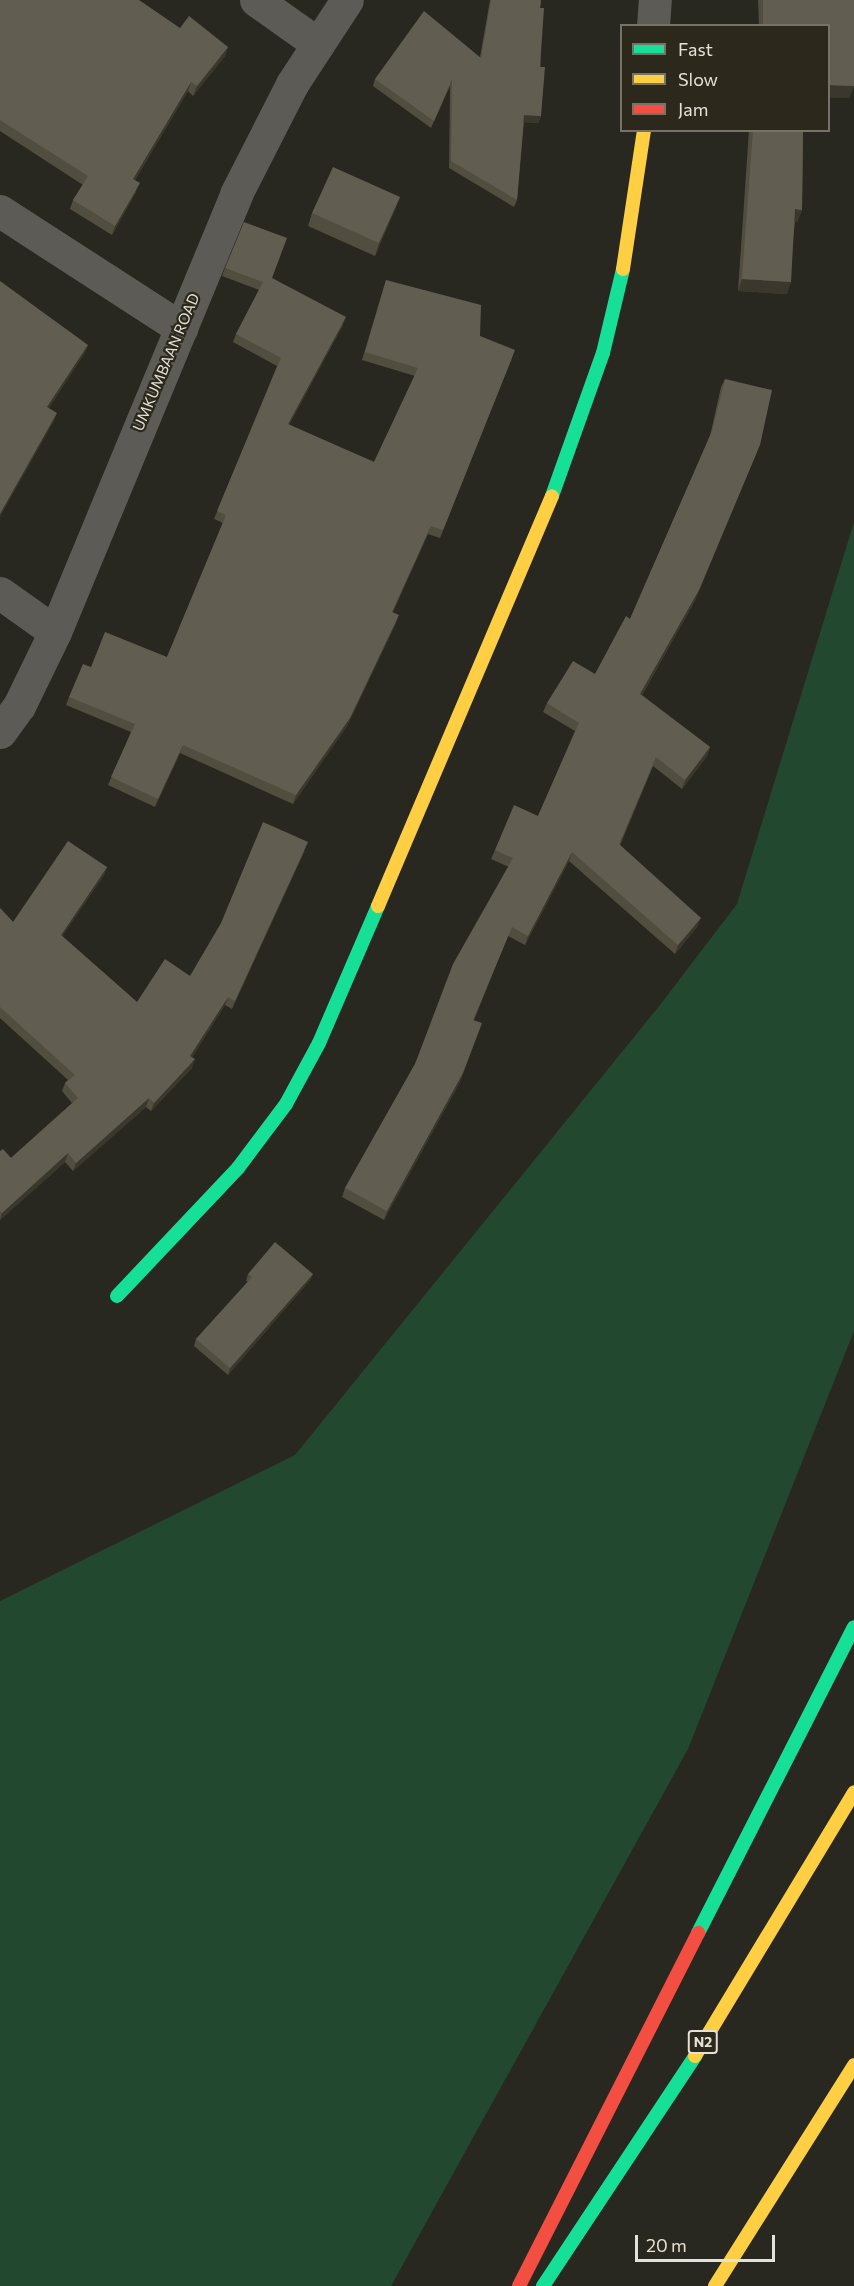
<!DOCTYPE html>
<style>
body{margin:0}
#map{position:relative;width:854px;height:2286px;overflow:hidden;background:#282720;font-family:Commissioner,sans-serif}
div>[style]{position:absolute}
.green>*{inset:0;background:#234830}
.street>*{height:33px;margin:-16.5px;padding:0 16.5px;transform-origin:16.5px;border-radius:16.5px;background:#5d5b56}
.fast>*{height:14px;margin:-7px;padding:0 7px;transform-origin:7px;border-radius:7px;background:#16e098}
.slow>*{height:14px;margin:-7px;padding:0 7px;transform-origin:7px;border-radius:7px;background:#ffcf43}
.jam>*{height:14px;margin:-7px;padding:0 7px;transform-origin:7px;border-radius:7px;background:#f24e42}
.wall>*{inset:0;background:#514e40}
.shaded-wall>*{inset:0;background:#3a382d}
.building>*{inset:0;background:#615e51}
span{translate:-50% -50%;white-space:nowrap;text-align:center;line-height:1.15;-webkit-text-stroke:4.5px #2c291c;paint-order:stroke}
.shield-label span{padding:2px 4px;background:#2c291c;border:2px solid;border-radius:4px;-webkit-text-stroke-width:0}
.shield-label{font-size:14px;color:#e3e1d8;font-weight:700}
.street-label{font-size:15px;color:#e3e1d8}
.legend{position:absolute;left:620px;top:24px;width:210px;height:108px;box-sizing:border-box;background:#2c291c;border:2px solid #757367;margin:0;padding:8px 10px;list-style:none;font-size:18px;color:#e3e1d8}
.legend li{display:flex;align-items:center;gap:12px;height:30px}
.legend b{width:30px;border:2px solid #757367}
.scale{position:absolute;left:635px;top:2235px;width:140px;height:27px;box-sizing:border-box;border:3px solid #e3e1d8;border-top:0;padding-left:8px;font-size:18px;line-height:21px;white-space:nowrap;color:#e3e1d8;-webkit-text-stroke:4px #2c291c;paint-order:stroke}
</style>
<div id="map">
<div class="green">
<div style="clip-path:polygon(854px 522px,854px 1331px,688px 1749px,391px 2286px,0 2286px,0 1601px,295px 1455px,660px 1005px,737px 904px)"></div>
</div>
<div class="street">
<div style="left:256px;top:0;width:76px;rotate:35.4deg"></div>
<div style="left:653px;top:26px;width:26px;rotate:-86deg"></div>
<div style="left:0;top:211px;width:216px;rotate:32.9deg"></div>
<div style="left:0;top:593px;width:67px;rotate:35.3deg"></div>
<div style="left:0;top:732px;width:32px;rotate:-54deg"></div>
<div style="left:19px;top:706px;width:82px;rotate:-64.1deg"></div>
<div style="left:55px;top:632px;width:474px;rotate:-67.5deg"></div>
<div style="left:236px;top:194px;width:123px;rotate:-63deg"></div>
<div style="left:292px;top:84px;width:100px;rotate:-56.8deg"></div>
</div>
<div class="fast">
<div style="left:552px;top:496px;width:152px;rotate:-70.4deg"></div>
<div style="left:603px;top:353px;width:86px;rotate:-76.6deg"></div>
<div style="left:117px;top:1296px;width:176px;rotate:-46.6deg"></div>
<div style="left:238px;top:1168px;width:80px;rotate:-53.1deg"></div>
<div style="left:286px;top:1104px;width:69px;rotate:-61.6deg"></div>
<div style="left:319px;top:1043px;width:149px;rotate:-66.7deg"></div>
<div style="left:698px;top:1933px;width:343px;rotate:-63deg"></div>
<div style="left:543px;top:2286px;width:276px;rotate:-56.5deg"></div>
</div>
<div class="slow">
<div style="left:623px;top:269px;width:141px;rotate:-81.4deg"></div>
<div style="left:378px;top:906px;width:445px;rotate:-67deg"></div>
<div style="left:695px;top:2056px;width:308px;rotate:-58.9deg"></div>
<div style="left:715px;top:2286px;width:261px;rotate:-57.8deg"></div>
</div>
<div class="jam">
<div style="left:519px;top:2286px;width:396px;rotate:-63.1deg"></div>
</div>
<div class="wall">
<div style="clip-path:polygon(0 0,180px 28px,228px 47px,225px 56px,193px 96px,188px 91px,135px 180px,136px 192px,112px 235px,70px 209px,73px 200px,83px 185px,0 131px)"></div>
<div style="clip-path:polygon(490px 0,541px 0,540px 8px,541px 116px,538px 123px,524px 122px,517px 200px,514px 207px,449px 168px,450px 86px,431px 128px,373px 86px,375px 79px,480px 57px)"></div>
<div style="clip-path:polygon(758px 0,854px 0,854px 86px,849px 98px,828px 98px,828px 26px,759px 26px)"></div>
<div style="clip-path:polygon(749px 130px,803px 130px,802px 210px,797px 222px,795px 222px,787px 294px,738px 291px)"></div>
<div style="clip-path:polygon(400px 197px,375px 256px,308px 226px,312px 213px)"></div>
<div style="clip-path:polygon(225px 268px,272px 278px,343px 325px,289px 425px,374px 462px,415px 376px,362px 360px,386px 280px,480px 336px,512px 358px,440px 538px,428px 534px,393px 612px,396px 623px,347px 726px,293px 804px,180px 753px,155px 807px,108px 785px,131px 732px,66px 705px,69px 697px,91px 667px,167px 657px,223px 523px,214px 519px,277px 366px,233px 342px,236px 334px,259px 290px,222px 276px)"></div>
<div style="clip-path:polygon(725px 379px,696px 599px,642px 695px,710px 747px,707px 756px,682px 789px,653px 766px,620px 845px,697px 927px,675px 954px,569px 861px,525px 945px,508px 936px,474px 1020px,460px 1082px,384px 1220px,342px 1197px,345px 1188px,415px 1064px,509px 867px,491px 859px,495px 850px,538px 816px,575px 731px,543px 712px,547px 703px,595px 674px,630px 619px,710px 436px,721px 387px)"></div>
<div style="clip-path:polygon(305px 850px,232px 1009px,225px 1005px,192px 1057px,192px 1068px,151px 1111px,146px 1107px,73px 1171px,65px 1162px,0 1220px,0 1151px,11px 1158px,72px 1103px,62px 1091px,65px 1083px,68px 1080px,0 1018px,0 908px,13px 922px,107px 867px,104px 875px,62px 936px,137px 1002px,190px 976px)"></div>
<div style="clip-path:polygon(248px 1274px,313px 1274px,310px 1280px,228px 1375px,194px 1346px,196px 1339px,248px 1282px,246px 1281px)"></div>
</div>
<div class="shaded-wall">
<div style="clip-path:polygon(228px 47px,225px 56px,193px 96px,197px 86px)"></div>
<div style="clip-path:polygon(191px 82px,188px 91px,130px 188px,133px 179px)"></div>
<div style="clip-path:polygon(828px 85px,854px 86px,849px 98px,828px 98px)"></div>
<div style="clip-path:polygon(524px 115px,541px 116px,538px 123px,522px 122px)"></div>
<div style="clip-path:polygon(140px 183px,136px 192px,112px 235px,115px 226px)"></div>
<div style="clip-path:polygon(400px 197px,395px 210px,375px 256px,379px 243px)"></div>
<div style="clip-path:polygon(795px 209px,802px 210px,797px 222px,791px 222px)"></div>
<div style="clip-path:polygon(742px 279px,791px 282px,787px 294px,738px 291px)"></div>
<div style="clip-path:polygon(346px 317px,343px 325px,285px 432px,288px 424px)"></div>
<div style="clip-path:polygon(88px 345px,85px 353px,44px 416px,47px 407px)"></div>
<div style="clip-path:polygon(57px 413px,54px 421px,0 517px,0 514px)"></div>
<div style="clip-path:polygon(756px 454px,696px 599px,637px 703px,640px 694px)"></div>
<div style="clip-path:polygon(431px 526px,428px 534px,389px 620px,392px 612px)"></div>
<div style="clip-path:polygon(399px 615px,396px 623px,347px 726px,293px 804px,296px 795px)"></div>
<div style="clip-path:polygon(183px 745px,180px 753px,155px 807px,158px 799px)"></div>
<div style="clip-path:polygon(710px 747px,707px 756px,682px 789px,685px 780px)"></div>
<div style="clip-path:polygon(308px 842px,305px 850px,232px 1009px,235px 1001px)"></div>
<div style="clip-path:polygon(572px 852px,569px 861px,525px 945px,528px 936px)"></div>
<div style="clip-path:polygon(107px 867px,104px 875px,58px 943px,61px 935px)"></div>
<div style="clip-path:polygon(701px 918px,697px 927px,675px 954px,678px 945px)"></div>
<div style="clip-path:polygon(228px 997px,225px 1005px,187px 1065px,190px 1056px)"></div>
<div style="clip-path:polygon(482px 1023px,460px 1082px,384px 1220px,387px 1211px)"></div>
<div style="clip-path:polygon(195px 1059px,192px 1068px,151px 1111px,154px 1103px)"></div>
<div style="clip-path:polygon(149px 1098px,146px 1107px,73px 1171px,76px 1163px)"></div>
<div style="clip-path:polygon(68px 1153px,65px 1162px,0 1220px,2px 1213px)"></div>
<div style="clip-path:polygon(313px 1274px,310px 1280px,228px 1375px,230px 1368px)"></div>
</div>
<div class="building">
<div style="clip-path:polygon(0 0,139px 0,180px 28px,189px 16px,228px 47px,197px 86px,191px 82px,133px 179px,140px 183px,115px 226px,73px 200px,88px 176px,0 120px)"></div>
<div style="clip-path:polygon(491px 0,541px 0,540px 8px,544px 8px,540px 67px,545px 67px,541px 116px,524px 115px,517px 200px,451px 161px,452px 79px,434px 121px,375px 79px,424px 11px,481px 58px)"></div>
<div style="clip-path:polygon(763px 0,854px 0,854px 86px,828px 85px,828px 26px,763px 26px)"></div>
<div style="clip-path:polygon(753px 130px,803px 130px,802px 210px,795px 209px,791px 282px,742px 279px)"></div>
<div style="clip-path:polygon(333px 167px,400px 197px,379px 243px,312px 213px)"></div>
<div style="clip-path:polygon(244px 222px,287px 238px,272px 278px,346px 317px,288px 424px,374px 462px,418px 368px,365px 352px,386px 280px,481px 305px,480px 336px,515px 350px,443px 530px,431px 526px,392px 612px,399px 615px,350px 718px,296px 795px,183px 745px,158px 799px,111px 777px,135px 724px,69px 697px,83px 664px,91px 667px,105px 632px,167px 657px,226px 515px,217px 511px,281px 358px,236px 334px,263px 282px,225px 268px)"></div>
<div style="clip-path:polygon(0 281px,88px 345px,47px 407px,57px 413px,0 514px)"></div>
<div style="clip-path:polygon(725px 379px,772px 390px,760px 445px,699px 590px,640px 694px,710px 747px,685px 780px,656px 757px,619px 844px,701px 918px,678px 945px,572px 852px,528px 936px,512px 927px,473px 1020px,482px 1023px,463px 1073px,387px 1211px,345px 1188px,415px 1064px,453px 964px,513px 858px,495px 850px,514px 805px,538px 816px,579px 723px,547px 703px,573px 661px,595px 674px,626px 616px,630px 619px,712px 431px)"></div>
<div style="clip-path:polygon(263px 822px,308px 842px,235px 1001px,228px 997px,190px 1056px,195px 1059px,154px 1103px,149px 1098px,76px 1163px,68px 1153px,2px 1213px,0 1211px,0 1151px,3px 1149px,11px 1158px,78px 1098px,65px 1083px,75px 1075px,0 1007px,0 908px,13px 922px,68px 841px,107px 867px,61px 935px,137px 1002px,165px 959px,190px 976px,221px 923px)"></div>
<div style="clip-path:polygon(275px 1242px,313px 1274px,230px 1368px,196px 1339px,252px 1277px,248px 1274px)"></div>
</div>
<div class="shield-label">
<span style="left:703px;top:2042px">N2</span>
</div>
<div class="street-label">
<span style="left:166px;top:362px;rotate:-67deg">UMKUMBAAN ROAD</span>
</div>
<ul class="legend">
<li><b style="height:8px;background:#16e098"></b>Fast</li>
<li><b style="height:8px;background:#ffcf43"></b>Slow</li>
<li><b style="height:8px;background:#f24e42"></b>Jam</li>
</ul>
<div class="scale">20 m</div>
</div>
